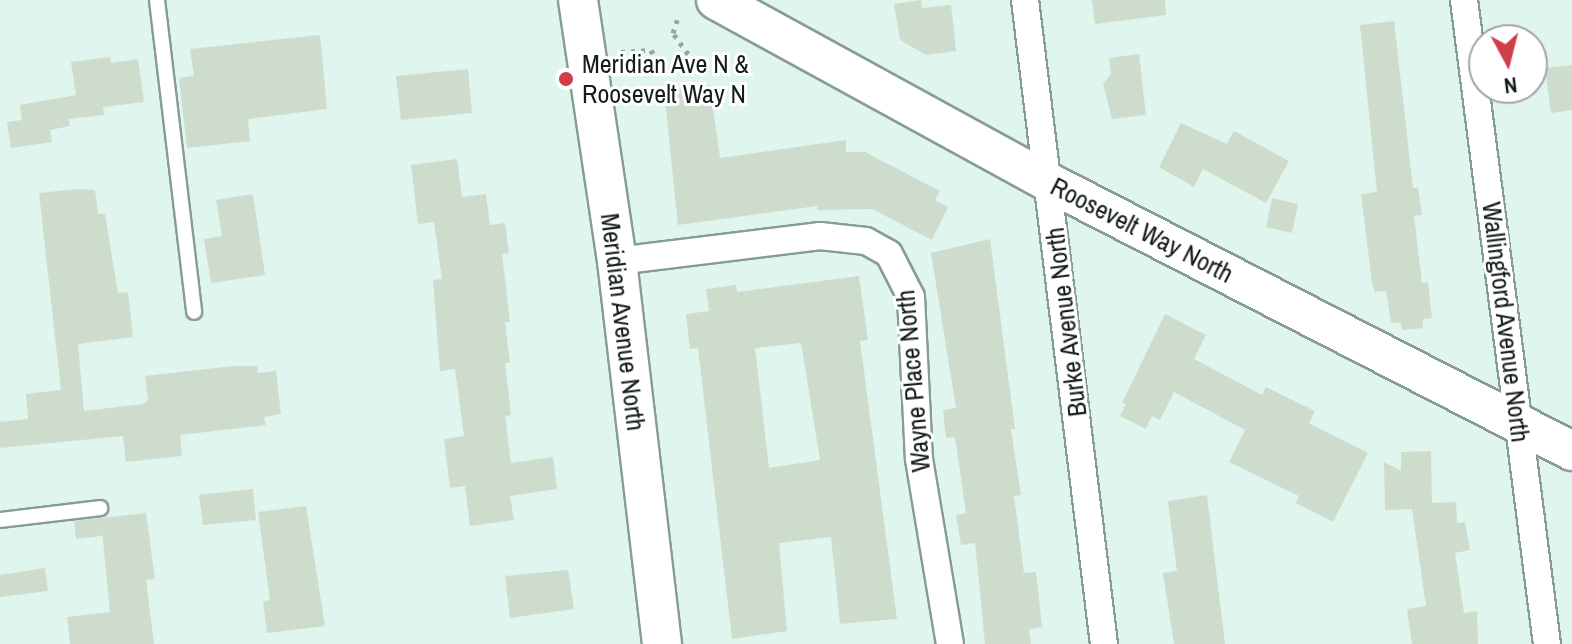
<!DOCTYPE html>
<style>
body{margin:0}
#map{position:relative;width:1572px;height:644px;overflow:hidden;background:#dff5ee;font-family:"Archivo Narrow",sans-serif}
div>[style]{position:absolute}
.building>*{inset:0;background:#cedccd}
.path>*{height:5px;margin-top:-2.5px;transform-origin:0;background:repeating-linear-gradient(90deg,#96a7a2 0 4px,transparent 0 10px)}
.roads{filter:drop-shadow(2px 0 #879c95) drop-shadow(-2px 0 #879c95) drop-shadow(0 2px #879c95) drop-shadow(0 -2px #879c95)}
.lane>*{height:14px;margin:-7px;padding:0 7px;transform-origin:7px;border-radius:7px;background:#fff}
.street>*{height:26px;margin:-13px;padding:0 13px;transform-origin:13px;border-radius:13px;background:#fff}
.secondary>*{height:38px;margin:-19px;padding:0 19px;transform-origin:19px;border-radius:19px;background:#fff}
.dots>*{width:22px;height:22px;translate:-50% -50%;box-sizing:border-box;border:4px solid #fff;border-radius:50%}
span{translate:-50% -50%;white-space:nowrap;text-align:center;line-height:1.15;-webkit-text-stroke:6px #fff;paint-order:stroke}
.poi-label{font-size:26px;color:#151d1b}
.left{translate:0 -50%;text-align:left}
.street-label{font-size:26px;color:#151d1b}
.north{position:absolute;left:1468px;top:24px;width:80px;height:80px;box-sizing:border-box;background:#fff;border:2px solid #a1a5a4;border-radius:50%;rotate:173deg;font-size:22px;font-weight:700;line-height:32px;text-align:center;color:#151d1b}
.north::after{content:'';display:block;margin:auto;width:28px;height:36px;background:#cf3f4a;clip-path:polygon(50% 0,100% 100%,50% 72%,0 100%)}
</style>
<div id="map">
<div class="building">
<div style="clip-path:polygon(921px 0,922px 8px,951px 5px,956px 51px,926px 55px,900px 40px,894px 4px)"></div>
<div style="clip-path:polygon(1092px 0,1165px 0,1166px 15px,1095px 24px)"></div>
<div style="clip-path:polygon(1394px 21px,1413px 188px,1418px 187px,1422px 215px,1414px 216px,1422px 283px,1428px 282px,1432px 318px,1423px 319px,1423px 328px,1402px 330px,1401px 323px,1391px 322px,1386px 291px,1375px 292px,1372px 283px,1361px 194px,1377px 192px,1360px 25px)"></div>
<div style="clip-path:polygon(320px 35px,327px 109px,248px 119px,250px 141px,187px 148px,179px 78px,194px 76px,190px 49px)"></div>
<div style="clip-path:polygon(1139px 54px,1146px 115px,1112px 119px,1103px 84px,1111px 74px,1109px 58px)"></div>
<div style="clip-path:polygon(110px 57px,111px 63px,138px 59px,144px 102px,103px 107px,104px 115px,69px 119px,70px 126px,50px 130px,52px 142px,11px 148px,7px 122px,22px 120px,20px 105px,76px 95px,71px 62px)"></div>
<div style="clip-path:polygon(1572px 65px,1572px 110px,1551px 113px,1545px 68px)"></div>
<div style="clip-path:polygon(468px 69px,472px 113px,401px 120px,396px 76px)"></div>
<div style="clip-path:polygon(710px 85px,720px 158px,846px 140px,846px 152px,865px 152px,940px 191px,935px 200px,948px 207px,932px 240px,872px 209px,817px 210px,817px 206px,678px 225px,664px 91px)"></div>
<div style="clip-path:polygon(1181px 123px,1227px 144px,1234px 131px,1289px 161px,1266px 203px,1203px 169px,1194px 187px,1159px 167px)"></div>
<div style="clip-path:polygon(457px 159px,462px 197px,486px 194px,490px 225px,505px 223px,509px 253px,502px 254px,510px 322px,505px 322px,510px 363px,505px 363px,511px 415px,505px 416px,511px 463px,553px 457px,557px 489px,510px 496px,514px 520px,470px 526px,465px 486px,450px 488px,444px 439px,464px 436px,455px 369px,440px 371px,433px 280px,442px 279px,434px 222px,418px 224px,411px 165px)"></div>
<div style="clip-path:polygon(79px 189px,95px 190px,98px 214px,105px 214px,118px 293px,128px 292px,133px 337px,78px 344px,84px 411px,143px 404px,148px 400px,145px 376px,233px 366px,257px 366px,258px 373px,276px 371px,281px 414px,264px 417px,266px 425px,180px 435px,182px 456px,126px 462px,123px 436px,0 448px,0 422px,28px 419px,26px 394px,61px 390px,39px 193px)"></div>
<div style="clip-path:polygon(253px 194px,265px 275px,211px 283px,204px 239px,222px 236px,216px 200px)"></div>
<div style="clip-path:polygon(1272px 198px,1298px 204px,1292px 233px,1266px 227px)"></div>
<div style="clip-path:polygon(990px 239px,1015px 429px,1011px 429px,1021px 495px,1014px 496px,1024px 573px,1036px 572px,1042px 627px,1029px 629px,1031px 644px,985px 644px,975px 543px,961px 545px,956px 515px,966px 513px,955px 437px,946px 438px,943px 410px,956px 408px,931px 253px)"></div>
<div style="clip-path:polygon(evenodd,859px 276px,868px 340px,860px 341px,897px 619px,840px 624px,831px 537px,779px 543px,787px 631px,732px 639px,698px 348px,690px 349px,686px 314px,709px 311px,706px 289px,736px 285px,737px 292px,859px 276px,801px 343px,820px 460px,769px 468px,755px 348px,801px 343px)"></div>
<div style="clip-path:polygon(1165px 314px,1206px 335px,1194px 359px,1262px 395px,1266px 387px,1315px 411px,1309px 423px,1368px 453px,1333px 522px,1296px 503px,1299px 496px,1229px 462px,1245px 430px,1174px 392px,1160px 420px,1152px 416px,1146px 429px,1120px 416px,1126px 404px,1122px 403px)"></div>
<div style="clip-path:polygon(1431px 451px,1432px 503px,1456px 502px,1457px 523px,1465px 522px,1470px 550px,1455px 553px,1464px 613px,1477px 611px,1478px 644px,1412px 644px,1407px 609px,1426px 606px,1412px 509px,1385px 510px,1384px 462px,1401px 471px,1401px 452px)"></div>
<div style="clip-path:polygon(253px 489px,256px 520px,203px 525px,199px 495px)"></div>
<div style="clip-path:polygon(1207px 495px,1225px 644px,1174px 644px,1163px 573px,1177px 571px,1168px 501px)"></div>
<div style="clip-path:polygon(306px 506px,325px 626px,267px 633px,263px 601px,270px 600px,258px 512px)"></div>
<div style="clip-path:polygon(146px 513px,155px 579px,146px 580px,154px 644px,70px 644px,67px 617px,110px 612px,102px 530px,102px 536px,76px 539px,74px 521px)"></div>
<div style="clip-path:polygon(45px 568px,48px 591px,0 597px,0 575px)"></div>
<div style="clip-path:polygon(568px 570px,574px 609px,510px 618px,505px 576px)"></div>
</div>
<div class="path">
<div style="left:621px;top:52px;width:30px;rotate:-4deg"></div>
<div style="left:651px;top:50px;width:24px;rotate:62deg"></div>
<div style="left:662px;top:71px;width:30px;rotate:-8deg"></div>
<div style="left:692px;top:67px;width:5px;rotate:-68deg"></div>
<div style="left:694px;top:62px;width:36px;rotate:-126deg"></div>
<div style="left:673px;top:33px;width:16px;rotate:-72deg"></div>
</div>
<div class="roads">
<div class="lane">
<div style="left:157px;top:0;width:314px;rotate:83.2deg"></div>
<div style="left:0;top:520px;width:101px;rotate:-6.8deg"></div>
</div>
<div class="street">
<div style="left:1025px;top:0;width:649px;rotate:83.01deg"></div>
<div style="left:1464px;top:0;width:649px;rotate:82.66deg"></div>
<div style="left:617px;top:261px;width:205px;rotate:-7deg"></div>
<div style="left:820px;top:236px;width:46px;rotate:6.2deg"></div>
<div style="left:866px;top:241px;width:26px;rotate:29deg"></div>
<div style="left:889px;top:254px;width:48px;rotate:62.9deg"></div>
<div style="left:911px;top:297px;width:162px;rotate:87.2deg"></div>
<div style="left:919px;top:459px;width:188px;rotate:80.5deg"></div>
</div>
<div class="secondary">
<div style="left:578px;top:0;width:264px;rotate:81.5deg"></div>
<div style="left:617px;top:261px;width:386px;rotate:83.3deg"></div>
<div style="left:716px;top:0;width:381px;rotate:28.7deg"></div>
<div style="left:1050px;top:183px;width:587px;rotate:27.18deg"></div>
</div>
</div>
<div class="dots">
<div style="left:566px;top:79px;background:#cf3f4a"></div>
</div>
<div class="poi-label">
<span class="left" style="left:582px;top:79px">Meridian Ave N &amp;<br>Roosevelt Way N</span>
</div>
<div class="street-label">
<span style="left:1142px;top:230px;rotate:27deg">Roosevelt Way North</span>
<span style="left:623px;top:322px;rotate:83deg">Meridian Avenue North</span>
<span style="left:1066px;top:322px;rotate:-97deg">Burke Avenue North</span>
<span style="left:1506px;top:322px;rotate:83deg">Wallingford Avenue North</span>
<span style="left:913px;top:381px;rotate:-95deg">Wayne Place North</span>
</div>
<div class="north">N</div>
</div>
